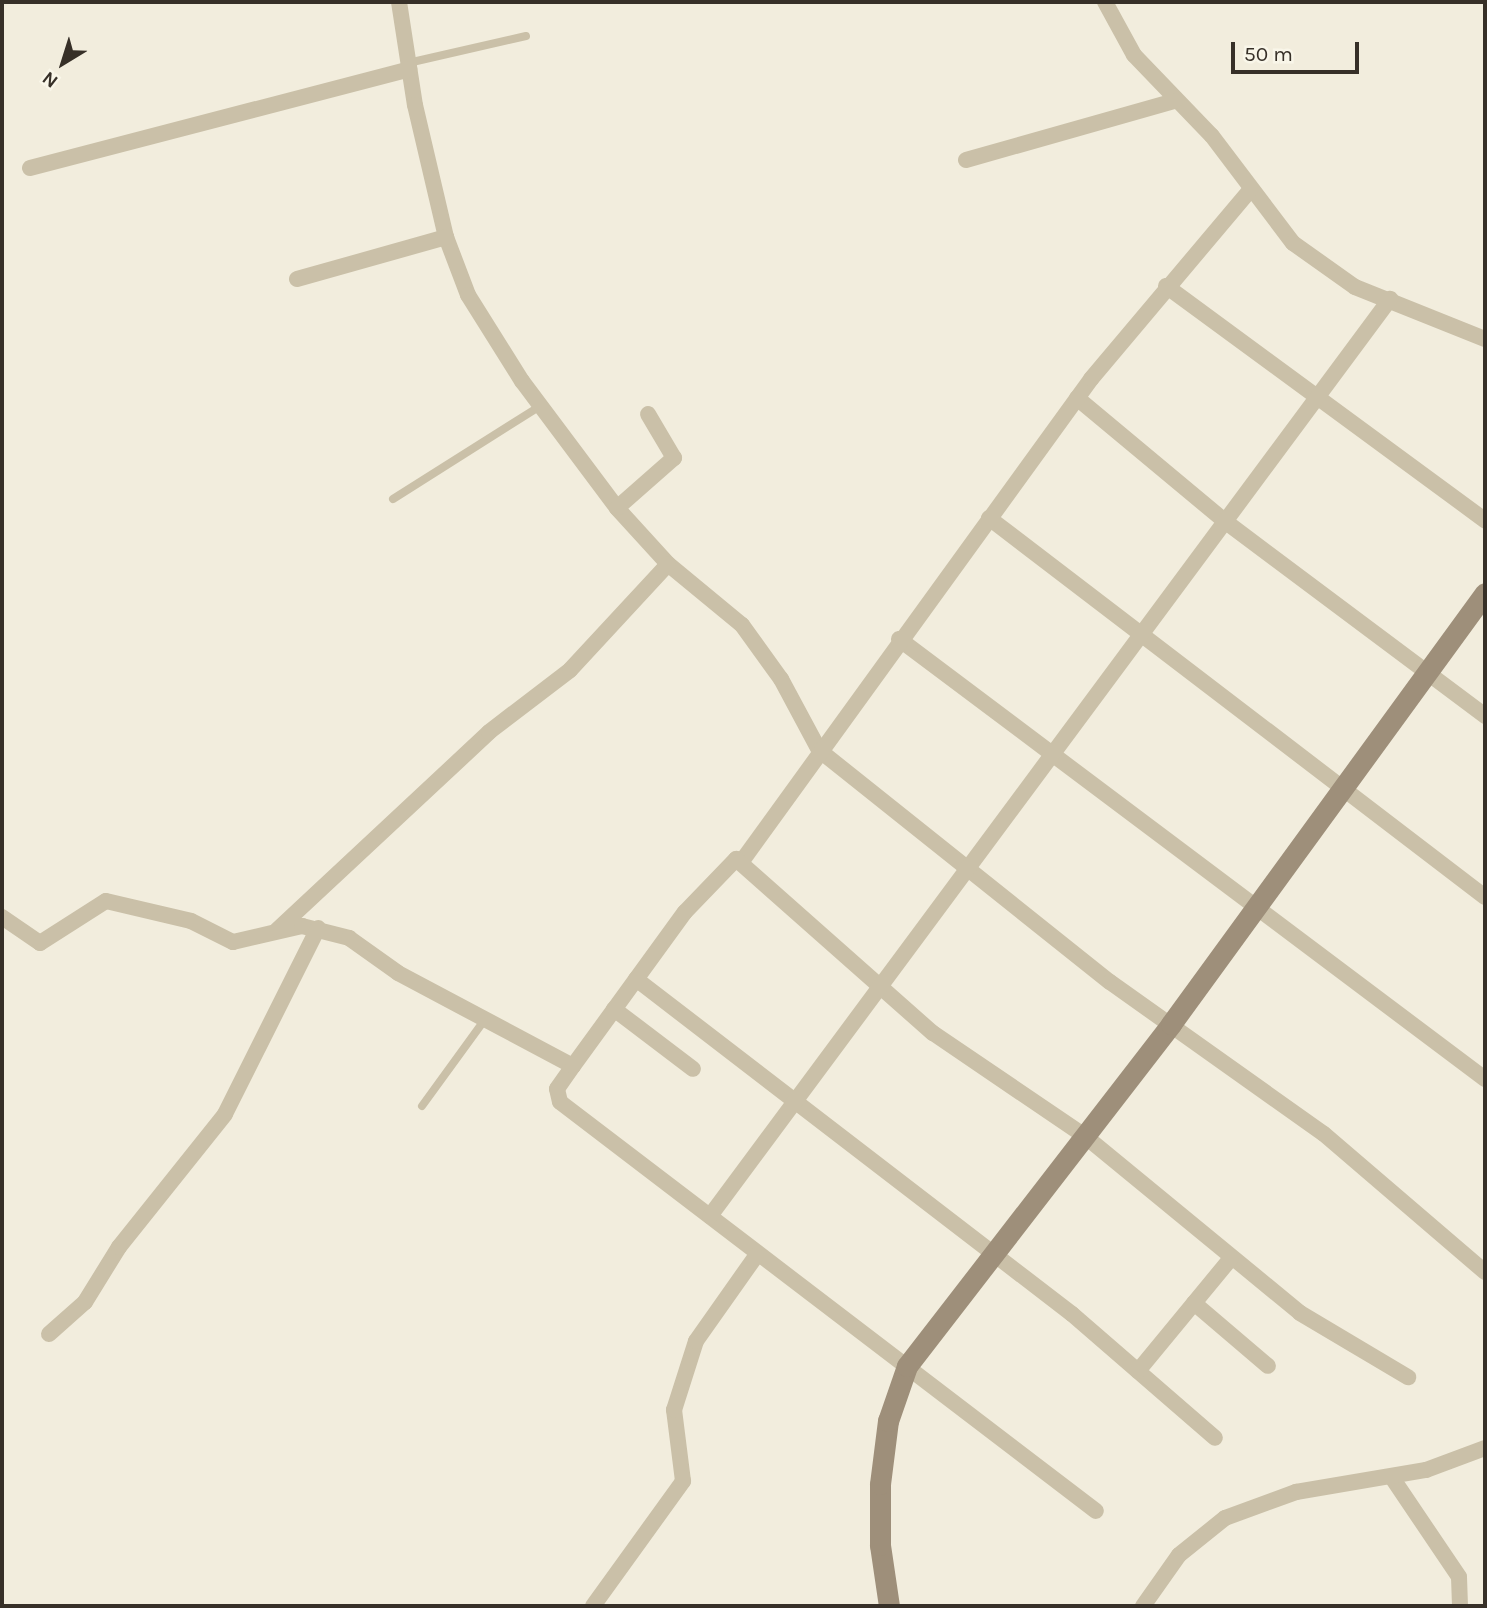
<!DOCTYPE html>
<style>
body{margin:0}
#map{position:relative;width:1487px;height:1608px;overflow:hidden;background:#f2eddd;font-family:Karla,sans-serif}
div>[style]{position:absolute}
.lane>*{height:8px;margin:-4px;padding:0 4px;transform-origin:4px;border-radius:4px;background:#cac0a8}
.street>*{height:16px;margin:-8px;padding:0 8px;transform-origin:8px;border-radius:8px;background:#cac0a8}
.secondary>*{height:21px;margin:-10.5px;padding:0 10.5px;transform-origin:10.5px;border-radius:10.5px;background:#9e8f7a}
span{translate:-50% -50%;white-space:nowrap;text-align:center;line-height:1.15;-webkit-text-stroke:7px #f9f6e9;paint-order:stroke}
.frame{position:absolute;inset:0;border:4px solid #373028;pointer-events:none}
.north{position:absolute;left:28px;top:28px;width:70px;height:70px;-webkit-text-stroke:5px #f9f6e9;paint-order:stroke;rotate:218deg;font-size:19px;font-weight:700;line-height:28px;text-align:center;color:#373028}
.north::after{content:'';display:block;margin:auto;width:24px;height:32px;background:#373028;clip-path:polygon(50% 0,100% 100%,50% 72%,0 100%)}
.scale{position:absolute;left:1231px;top:42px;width:128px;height:32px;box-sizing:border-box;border:4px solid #373028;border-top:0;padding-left:9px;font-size:21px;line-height:24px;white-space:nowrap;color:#373028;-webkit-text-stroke:5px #f9f6e9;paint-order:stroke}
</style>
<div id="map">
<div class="lane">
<div style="left:408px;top:63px;width:121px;rotate:-12.9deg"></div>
<div style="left:393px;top:499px;width:174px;rotate:-32.3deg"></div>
<div style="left:422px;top:1106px;width:109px;rotate:-54deg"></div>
</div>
<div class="street">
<div style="left:399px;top:2px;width:104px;rotate:81.2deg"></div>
<div style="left:415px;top:105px;width:136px;rotate:76.8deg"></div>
<div style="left:446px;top:237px;width:62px;rotate:69.2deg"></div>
<div style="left:468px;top:295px;width:102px;rotate:57.9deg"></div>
<div style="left:522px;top:381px;width:159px;rotate:53.2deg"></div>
<div style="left:617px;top:508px;width:76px;rotate:47.7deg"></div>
<div style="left:668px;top:564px;width:96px;rotate:39.5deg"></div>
<div style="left:742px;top:625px;width:67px;rotate:54.2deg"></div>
<div style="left:781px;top:679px;width:81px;rotate:61.8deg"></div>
<div style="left:819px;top:750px;width:372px;rotate:38.6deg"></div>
<div style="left:1110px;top:982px;width:262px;rotate:35.4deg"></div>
<div style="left:1324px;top:1134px;width:212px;rotate:40.6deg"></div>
<div style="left:1105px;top:2px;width:60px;rotate:61.3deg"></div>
<div style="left:1134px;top:55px;width:112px;rotate:46.1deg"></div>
<div style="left:1212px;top:136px;width:134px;rotate:52.9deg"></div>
<div style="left:1293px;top:243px;width:76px;rotate:35.4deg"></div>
<div style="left:1355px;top:287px;width:140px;rotate:21.8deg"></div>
<div style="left:966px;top:160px;width:217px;rotate:-15.8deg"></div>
<div style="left:30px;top:168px;width:392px;rotate:-14.6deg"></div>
<div style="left:297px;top:279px;width:155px;rotate:-15.7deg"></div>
<div style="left:1166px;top:286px;width:396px;rotate:36.3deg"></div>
<div style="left:1077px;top:398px;width:194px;rotate:39.8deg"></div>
<div style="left:1226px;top:522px;width:324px;rotate:36.8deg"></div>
<div style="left:617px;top:508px;width:76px;rotate:-41.3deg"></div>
<div style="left:674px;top:458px;width:51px;rotate:-120.6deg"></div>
<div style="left:989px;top:518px;width:624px;rotate:37.38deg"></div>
<div style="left:899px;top:639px;width:733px;rotate:36.9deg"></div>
<div style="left:742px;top:861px;width:595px;rotate:-54.09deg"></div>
<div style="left:1091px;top:379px;width:247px;rotate:-49.9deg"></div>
<div style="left:2px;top:917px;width:46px;rotate:34.4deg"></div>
<div style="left:40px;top:943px;width:78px;rotate:-32.5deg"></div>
<div style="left:106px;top:901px;width:87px;rotate:13.2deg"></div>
<div style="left:191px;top:921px;width:47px;rotate:26.6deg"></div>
<div style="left:233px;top:942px;width:71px;rotate:-13.1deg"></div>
<div style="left:302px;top:926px;width:49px;rotate:14.3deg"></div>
<div style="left:349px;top:938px;width:60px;rotate:35.5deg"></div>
<div style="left:398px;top:973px;width:198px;rotate:28deg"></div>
<div style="left:573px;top:1066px;width:28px;rotate:125deg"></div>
<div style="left:557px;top:1089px;width:13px;rotate:77deg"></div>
<div style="left:560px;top:1102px;width:674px;rotate:37.35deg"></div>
<div style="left:277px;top:930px;width:290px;rotate:-43deg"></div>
<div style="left:489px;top:732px;width:102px;rotate:-37.4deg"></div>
<div style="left:570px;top:670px;width:144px;rotate:-47.2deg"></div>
<div style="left:636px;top:979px;width:550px;rotate:37.54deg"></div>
<div style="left:1072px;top:1314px;width:189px;rotate:40.9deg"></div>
<div style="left:614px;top:1009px;width:99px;rotate:37.2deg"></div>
<div style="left:573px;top:1066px;width:190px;rotate:-54deg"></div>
<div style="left:685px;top:912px;width:74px;rotate:-46.1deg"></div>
<div style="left:736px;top:859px;width:263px;rotate:41.5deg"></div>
<div style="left:933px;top:1033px;width:185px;rotate:34.2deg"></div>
<div style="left:1086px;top:1137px;width:277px;rotate:39.4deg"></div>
<div style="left:1300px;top:1313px;width:126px;rotate:30.7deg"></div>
<div style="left:710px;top:1216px;width:1142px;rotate:-53.44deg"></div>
<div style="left:1194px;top:1303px;width:97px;rotate:40.4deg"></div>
<div style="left:49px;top:1334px;width:48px;rotate:-41.6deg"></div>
<div style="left:85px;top:1302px;width:65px;rotate:-58.3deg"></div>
<div style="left:119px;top:1247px;width:170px;rotate:-51.4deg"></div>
<div style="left:225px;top:1114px;width:208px;rotate:-63.4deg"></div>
<div style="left:1138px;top:1371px;width:146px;rotate:-50.5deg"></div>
<div style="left:1393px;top:1479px;width:118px;rotate:56deg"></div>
<div style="left:1459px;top:1577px;width:29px;rotate:88deg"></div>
<div style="left:593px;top:1606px;width:154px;rotate:-54.2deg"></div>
<div style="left:683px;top:1481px;width:72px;rotate:-97.2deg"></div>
<div style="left:674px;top:1410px;width:72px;rotate:-72.3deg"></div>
<div style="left:696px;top:1341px;width:104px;rotate:-54.8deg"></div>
<div style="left:1143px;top:1606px;width:62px;rotate:-54.8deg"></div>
<div style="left:1179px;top:1555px;width:59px;rotate:-38.8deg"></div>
<div style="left:1225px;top:1518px;width:76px;rotate:-20.1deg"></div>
<div style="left:1296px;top:1492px;width:132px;rotate:-9.6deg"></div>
<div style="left:1426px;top:1470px;width:63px;rotate:-20.4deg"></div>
</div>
<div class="secondary">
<div style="left:889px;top:1606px;width:62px;rotate:-98.4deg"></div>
<div style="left:880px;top:1545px;width:61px;rotate:-90deg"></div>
<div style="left:880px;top:1484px;width:64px;rotate:-82.8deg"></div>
<div style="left:888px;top:1421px;width:58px;rotate:-70.9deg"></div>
<div style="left:907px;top:1366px;width:432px;rotate:-52.3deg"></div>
<div style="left:1171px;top:1024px;width:533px;rotate:-53.93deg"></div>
</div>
<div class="frame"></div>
<div class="north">N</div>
<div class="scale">50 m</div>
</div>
